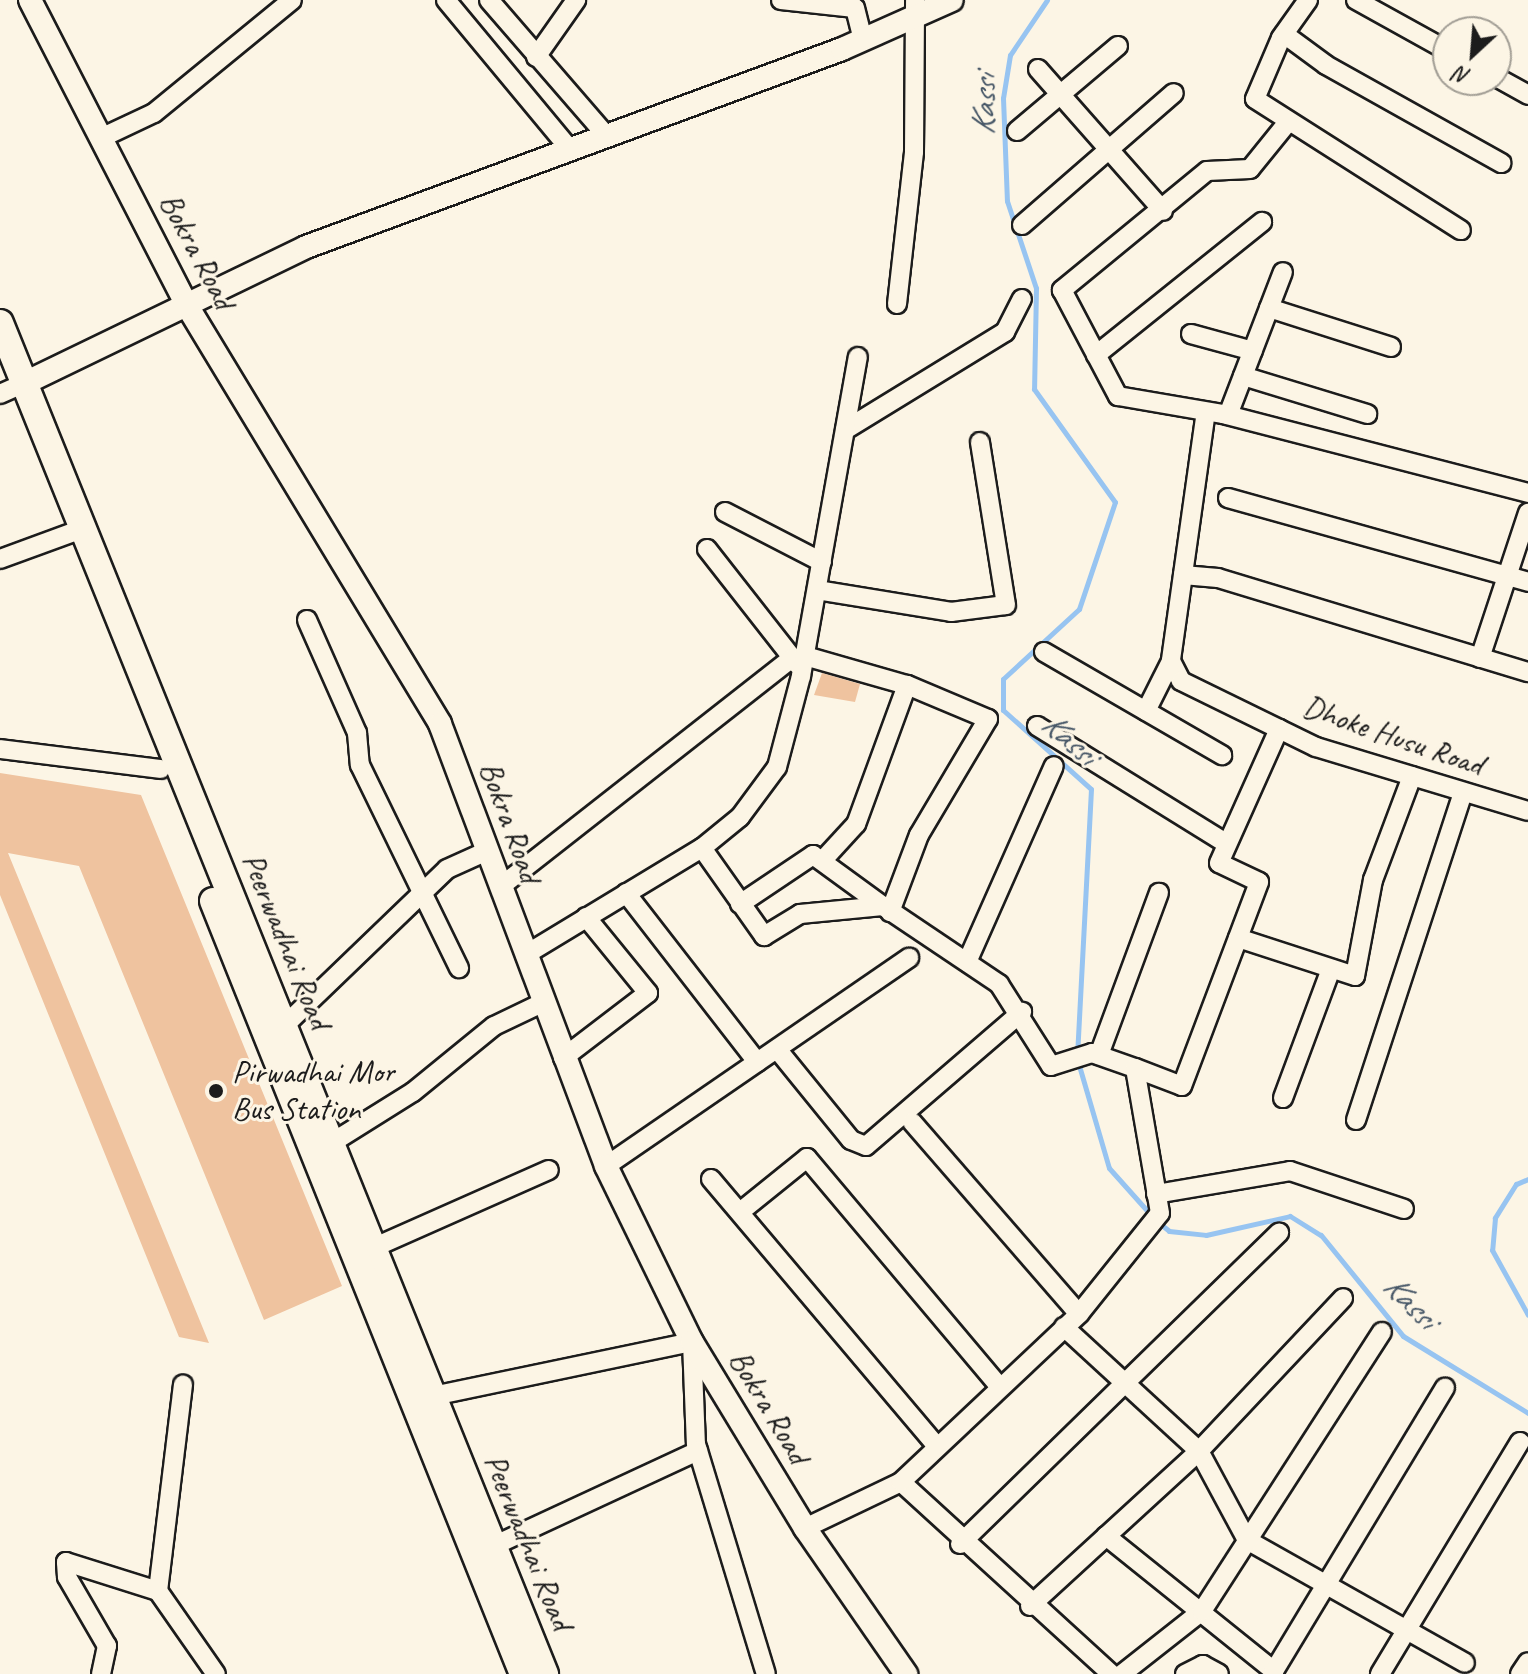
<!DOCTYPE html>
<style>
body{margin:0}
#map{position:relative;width:1528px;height:1674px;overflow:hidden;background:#fcf5e5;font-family:Caveat,sans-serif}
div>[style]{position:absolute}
.stream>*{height:5px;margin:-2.5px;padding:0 2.5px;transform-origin:2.5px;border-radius:2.5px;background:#97c4f1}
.building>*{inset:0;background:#efc39f}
.roads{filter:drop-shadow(2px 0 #1c1c1c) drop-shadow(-2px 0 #1c1c1c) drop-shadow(0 2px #1c1c1c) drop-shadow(0 -2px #1c1c1c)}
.minor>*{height:18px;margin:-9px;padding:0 9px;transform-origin:9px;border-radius:9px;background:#fcf5e5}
.tertiary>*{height:22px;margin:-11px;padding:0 11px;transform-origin:11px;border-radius:11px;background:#fcf5e5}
.secondary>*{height:26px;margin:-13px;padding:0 13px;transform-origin:13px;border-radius:13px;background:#fcf5e5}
.dots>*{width:22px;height:22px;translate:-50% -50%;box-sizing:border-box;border:4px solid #fcf5e5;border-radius:50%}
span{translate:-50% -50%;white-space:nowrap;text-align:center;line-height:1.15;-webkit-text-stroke:6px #fcf5e5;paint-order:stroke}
.street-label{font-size:32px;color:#1c1c1c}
.poi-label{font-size:32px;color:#1c1c1c}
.left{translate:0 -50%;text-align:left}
.water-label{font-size:34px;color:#475767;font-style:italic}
.north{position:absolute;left:1432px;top:16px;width:80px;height:80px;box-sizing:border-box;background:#fcf5e5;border:2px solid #a29e95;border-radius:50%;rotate:206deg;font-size:22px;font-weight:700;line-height:32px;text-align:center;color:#1c1c1c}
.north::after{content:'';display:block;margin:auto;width:28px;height:36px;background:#1c1c1c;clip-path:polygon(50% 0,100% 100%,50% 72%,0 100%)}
</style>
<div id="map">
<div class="stream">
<div style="left:1047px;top:0;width:66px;rotate:123.9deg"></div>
<div style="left:1010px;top:55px;width:44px;rotate:99.2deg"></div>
<div style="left:1003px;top:98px;width:103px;rotate:87.8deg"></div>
<div style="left:1007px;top:201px;width:92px;rotate:71.6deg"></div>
<div style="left:1036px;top:288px;width:101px;rotate:91.1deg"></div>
<div style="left:1034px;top:389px;width:139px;rotate:54.4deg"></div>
<div style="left:1115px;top:502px;width:113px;rotate:108.6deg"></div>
<div style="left:1079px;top:609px;width:103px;rotate:137.4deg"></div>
<div style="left:1003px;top:679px;width:31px;rotate:90deg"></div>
<div style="left:1003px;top:710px;width:118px;rotate:41.9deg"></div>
<div style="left:1091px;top:789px;width:263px;rotate:93deg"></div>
<div style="left:1078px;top:1062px;width:110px;rotate:73.7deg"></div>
<div style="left:1109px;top:1168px;width:63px;rotate:48.2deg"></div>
<div style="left:1528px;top:1179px;width:13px;rotate:157deg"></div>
<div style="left:1516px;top:1184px;width:40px;rotate:122deg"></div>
<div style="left:1495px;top:1218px;width:32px;rotate:95deg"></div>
<div style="left:1492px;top:1250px;width:74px;rotate:61deg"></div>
<div style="left:1158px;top:1222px;width:14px;rotate:39deg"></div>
<div style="left:1169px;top:1231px;width:37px;rotate:6deg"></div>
<div style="left:1206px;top:1235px;width:86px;rotate:-12.7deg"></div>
<div style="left:1290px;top:1216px;width:36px;rotate:32deg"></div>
<div style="left:1321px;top:1235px;width:130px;rotate:50.9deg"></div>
<div style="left:1403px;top:1336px;width:147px;rotate:31.6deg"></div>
</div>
<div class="building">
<div style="clip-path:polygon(822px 673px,860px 684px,855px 702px,814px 695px)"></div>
<div style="clip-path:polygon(0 773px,141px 795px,342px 1286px,264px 1320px,79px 866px,8px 853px,209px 1343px,179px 1337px,0 895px)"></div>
</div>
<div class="roads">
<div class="minor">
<div style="left:446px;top:0;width:192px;rotate:50.3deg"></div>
<div style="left:489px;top:0;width:177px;rotate:49.1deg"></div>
<div style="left:781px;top:0;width:74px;rotate:6.2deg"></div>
<div style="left:855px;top:8px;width:33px;rotate:76deg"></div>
<div style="left:1308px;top:0;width:47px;rotate:125.4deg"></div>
<div style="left:1281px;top:38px;width:66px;rotate:113.1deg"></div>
<div style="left:1255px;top:99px;width:244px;rotate:32.5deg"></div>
<div style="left:1356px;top:0;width:105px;rotate:29deg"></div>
<div style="left:1284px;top:34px;width:52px;rotate:36.4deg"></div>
<div style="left:1326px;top:65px;width:201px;rotate:29.2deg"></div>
<div style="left:536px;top:57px;width:70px;rotate:-54.9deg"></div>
<div style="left:1038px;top:69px;width:189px;rotate:48.6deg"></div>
<div style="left:1496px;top:77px;width:37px;rotate:29deg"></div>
<div style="left:1288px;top:122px;width:60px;rotate:129deg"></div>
<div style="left:1250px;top:169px;width:43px;rotate:177.3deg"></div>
<div style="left:1207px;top:171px;width:188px;rotate:140.6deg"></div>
<div style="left:1062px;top:290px;width:120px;rotate:62.2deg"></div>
<div style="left:1118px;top:396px;width:107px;rotate:9.7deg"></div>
<div style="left:1223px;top:414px;width:315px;rotate:14.5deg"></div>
<div style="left:1017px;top:131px;width:132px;rotate:-40.1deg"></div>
<div style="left:103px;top:137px;width:56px;rotate:-25.2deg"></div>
<div style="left:154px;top:113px;width:178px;rotate:-39.3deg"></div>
<div style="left:1022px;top:225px;width:201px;rotate:-41deg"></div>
<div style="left:897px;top:304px;width:153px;rotate:-83.6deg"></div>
<div style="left:914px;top:152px;width:152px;rotate:-89.6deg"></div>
<div style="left:1269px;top:308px;width:128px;rotate:17.7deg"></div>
<div style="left:1191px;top:334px;width:64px;rotate:15.3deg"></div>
<div style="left:1096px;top:355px;width:213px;rotate:-38.7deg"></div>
<div style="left:1243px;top:376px;width:130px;rotate:17deg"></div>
<div style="left:0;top:394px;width:27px;rotate:-24deg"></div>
<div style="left:1228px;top:415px;width:153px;rotate:-69deg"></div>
<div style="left:1205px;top:418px;width:245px;rotate:98deg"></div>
<div style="left:1171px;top:661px;width:22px;rotate:63deg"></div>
<div style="left:1181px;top:681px;width:150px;rotate:26.1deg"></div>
<div style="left:1316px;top:747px;width:221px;rotate:16.8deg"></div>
<div style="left:845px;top:430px;width:188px;rotate:-31.5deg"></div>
<div style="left:1005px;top:332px;width:37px;rotate:-63deg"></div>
<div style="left:1228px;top:498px;width:312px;rotate:15.6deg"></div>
<div style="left:725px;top:512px;width:109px;rotate:27.3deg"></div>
<div style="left:707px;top:549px;width:147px;rotate:51.9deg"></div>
<div style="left:0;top:559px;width:87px;rotate:-20.1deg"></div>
<div style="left:1183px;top:575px;width:35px;rotate:5deg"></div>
<div style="left:1218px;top:578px;width:324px;rotate:16.9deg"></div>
<div style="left:817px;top:590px;width:136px;rotate:9.3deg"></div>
<div style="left:951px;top:612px;width:55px;rotate:-7.3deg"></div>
<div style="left:1006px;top:605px;width:165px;rotate:-99.1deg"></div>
<div style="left:307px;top:620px;width:124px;rotate:66.1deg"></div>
<div style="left:357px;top:733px;width:32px;rotate:85deg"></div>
<div style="left:360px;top:765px;width:226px;rotate:64deg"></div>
<div style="left:1044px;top:652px;width:206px;rotate:30.1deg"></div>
<div style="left:805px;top:656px;width:106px;rotate:15.9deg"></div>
<div style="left:907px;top:685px;width:148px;rotate:110.1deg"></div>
<div style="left:856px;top:824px;width:50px;rotate:132.6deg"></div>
<div style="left:1480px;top:658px;width:153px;rotate:-71.7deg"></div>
<div style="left:1146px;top:711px;width:56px;rotate:-63.4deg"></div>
<div style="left:1037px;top:726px;width:222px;rotate:31.8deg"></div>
<div style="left:0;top:749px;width:162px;rotate:7.1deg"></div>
<div style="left:702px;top:848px;width:108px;rotate:54.8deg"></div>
<div style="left:764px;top:936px;width:42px;rotate:-31.4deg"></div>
<div style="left:800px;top:914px;width:83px;rotate:-5.5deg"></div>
<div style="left:883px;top:906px;width:140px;rotate:33.9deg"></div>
<div style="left:999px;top:984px;width:97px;rotate:57.6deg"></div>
<div style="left:1051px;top:1066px;width:43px;rotate:-17.6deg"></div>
<div style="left:1092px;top:1053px;width:46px;rotate:19.2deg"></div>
<div style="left:500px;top:887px;width:370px;rotate:-38.1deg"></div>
<div style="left:626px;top:893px;width:214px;rotate:52.2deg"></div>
<div style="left:740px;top:904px;width:88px;rotate:-33.9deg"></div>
<div style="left:813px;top:855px;width:87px;rotate:36.1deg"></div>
<div style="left:890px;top:912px;width:82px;rotate:-69.4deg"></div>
<div style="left:919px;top:835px;width:135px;rotate:-59.3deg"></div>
<div style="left:988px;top:719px;width:88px;rotate:-157.2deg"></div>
<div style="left:1238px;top:938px;width:123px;rotate:18deg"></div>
<div style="left:1355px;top:976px;width:98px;rotate:-79.4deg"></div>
<div style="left:1373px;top:880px;width:111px;rotate:-69.4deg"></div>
<div style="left:525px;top:955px;width:207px;rotate:-31.2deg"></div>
<div style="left:702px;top:848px;width:49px;rotate:-39.2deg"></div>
<div style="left:740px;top:817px;width:62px;rotate:-53.5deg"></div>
<div style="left:777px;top:767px;width:94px;rotate:-75.2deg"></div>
<div style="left:801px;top:676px;width:324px;rotate:-79.9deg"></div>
<div style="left:967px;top:962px;width:214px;rotate:-66.1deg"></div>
<div style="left:284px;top:1026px;width:226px;rotate:-43.9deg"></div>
<div style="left:447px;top:869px;width:44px;rotate:-24.2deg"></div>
<div style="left:777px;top:1049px;width:117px;rotate:50.9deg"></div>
<div style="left:851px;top:1140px;width:16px;rotate:22deg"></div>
<div style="left:866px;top:1146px;width:206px;rotate:-40.7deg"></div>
<div style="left:1099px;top:1055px;width:173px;rotate:-69.7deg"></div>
<div style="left:563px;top:1058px;width:107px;rotate:-37.4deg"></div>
<div style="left:648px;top:993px;width:98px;rotate:-129.2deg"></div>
<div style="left:1283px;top:1098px;width:138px;rotate:-69.6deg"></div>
<div style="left:1356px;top:1120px;width:345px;rotate:-71.9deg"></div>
<div style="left:912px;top:1122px;width:254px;rotate:49deg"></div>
<div style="left:333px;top:1142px;width:94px;rotate:-32deg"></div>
<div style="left:413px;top:1092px;width:104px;rotate:-39.2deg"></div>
<div style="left:494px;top:1026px;width:53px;rotate:-25.6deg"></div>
<div style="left:606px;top:1166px;width:368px;rotate:-34.5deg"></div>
<div style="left:711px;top:1179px;width:348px;rotate:49.8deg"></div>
<div style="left:1156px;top:1194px;width:136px;rotate:-9.7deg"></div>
<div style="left:1290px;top:1171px;width:120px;rotate:18.4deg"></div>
<div style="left:740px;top:1212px;width:86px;rotate:-38.9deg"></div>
<div style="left:807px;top:1158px;width:299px;rotate:49.9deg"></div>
<div style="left:375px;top:1247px;width:190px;rotate:-23.9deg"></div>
<div style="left:1064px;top:1327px;width:183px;rotate:42.6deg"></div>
<div style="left:1199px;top:1451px;width:101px;rotate:61.7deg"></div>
<div style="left:1247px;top:1540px;width:250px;rotate:29.4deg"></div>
<div style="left:433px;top:1396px;width:265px;rotate:-11.8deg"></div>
<div style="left:692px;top:1342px;width:102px;rotate:87.8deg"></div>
<div style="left:696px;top:1444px;width:240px;rotate:73.1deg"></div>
<div style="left:901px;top:1482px;width:285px;rotate:42.4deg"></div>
<div style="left:805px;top:1528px;width:106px;rotate:-25.6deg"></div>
<div style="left:901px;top:1482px;width:245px;rotate:-43.3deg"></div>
<div style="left:1079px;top:1314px;width:129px;rotate:-51.3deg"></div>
<div style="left:1160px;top:1213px;width:147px;rotate:-99.8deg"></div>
<div style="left:1135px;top:1068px;width:50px;rotate:21deg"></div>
<div style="left:1182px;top:1086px;width:218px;rotate:-69.3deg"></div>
<div style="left:1259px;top:882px;width:44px;rotate:-154.6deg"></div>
<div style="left:1219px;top:863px;width:147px;rotate:-65.9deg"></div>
<div style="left:1106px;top:1536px;width:216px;rotate:38.8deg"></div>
<div style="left:1274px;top:1671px;width:331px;rotate:-58.9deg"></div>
<div style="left:960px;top:1544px;width:446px;rotate:-44.3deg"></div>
<div style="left:493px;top:1546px;width:226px;rotate:-24.9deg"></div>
<div style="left:158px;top:1591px;width:208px;rotate:-83.1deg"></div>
<div style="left:1030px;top:1606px;width:229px;rotate:-42.5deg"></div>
<div style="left:1199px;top:1451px;width:210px;rotate:-46.7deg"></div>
<div style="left:101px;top:1674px;width:29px;rotate:-78deg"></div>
<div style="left:107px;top:1646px;width:80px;rotate:-120.1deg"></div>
<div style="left:67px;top:1577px;width:15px;rotate:-94deg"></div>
<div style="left:66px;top:1562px;width:96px;rotate:17.5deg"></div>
<div style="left:158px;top:1591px;width:101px;rotate:55.1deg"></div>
<div style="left:1122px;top:1674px;width:102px;rotate:-38.2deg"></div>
<div style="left:1202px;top:1611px;width:332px;rotate:-57.2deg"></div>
<div style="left:1185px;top:1674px;width:20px;rotate:-27deg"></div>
<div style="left:1203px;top:1665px;width:18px;rotate:29deg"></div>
<div style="left:1380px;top:1674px;width:271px;rotate:-58.9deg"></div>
<div style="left:1520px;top:1674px;width:14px;rotate:-56deg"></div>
</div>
<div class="tertiary">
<div style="left:30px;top:0;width:342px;rotate:62.8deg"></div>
<div style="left:186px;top:304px;width:491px;rotate:58.8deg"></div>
<div style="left:440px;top:724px;width:472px;rotate:69.4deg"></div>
<div style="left:606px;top:1166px;width:196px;rotate:64deg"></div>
<div style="left:692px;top:1342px;width:218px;rotate:58.7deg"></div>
<div style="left:805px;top:1528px;width:178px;rotate:55.3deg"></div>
<div style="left:25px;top:383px;width:312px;rotate:-25.8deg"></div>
<div style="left:306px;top:247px;width:571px;rotate:-20.27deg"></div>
<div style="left:842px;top:49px;width:120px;rotate:-24deg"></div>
</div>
<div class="secondary">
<div style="left:0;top:323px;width:1457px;rotate:68.03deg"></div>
<div style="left:213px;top:901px;width:833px;rotate:68.15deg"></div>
</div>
</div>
<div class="dots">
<div style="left:216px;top:1091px;background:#1c1c1c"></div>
</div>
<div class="street-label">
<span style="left:197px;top:251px;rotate:62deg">Bokra Road</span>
<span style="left:1393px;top:736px;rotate:19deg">Dhoke Husu Road</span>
<span style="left:510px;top:822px;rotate:70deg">Bokra Road</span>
<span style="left:286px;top:941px;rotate:68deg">Peerwadhai Road</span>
<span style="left:769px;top:1407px;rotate:59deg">Bokra Road</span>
<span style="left:528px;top:1542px;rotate:68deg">Peerwadhai Road</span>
</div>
<div class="poi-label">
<span class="left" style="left:232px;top:1091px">Pirwadhai Mor<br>Bus Station</span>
</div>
<div class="water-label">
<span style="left:983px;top:105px;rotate:-88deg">Kassi</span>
<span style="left:1070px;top:738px;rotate:42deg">Kassi</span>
<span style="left:1411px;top:1301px;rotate:46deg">Kassi</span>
</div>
<div class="north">N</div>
</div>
